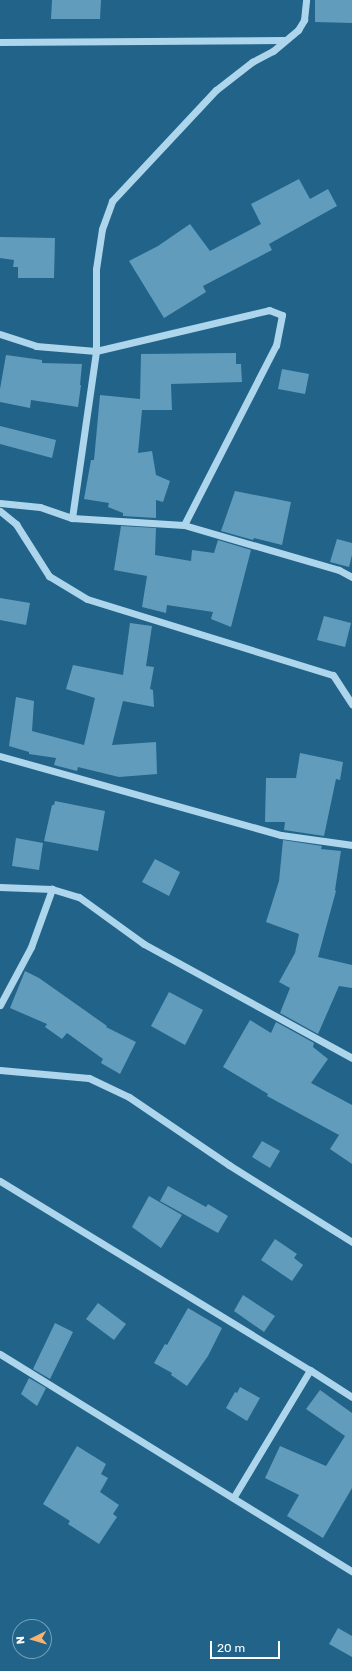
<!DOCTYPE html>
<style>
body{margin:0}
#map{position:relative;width:352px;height:1671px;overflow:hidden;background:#216389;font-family:Rubik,sans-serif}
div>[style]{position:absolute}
.building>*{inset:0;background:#629cbc}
.minor>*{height:7px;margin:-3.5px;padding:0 3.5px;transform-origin:3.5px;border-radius:3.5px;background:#add5eb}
span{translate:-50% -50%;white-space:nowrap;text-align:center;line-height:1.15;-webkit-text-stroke:4px #216389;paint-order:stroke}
.north{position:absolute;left:12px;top:1619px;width:40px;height:40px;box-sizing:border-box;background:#216389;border:1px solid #7aa1b8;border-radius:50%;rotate:265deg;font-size:11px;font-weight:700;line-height:16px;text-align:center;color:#fff}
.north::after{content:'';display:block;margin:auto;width:14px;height:18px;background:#f7b46e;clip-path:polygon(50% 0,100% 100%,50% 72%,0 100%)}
.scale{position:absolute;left:210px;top:1641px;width:70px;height:18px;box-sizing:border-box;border:2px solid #fff;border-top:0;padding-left:5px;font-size:12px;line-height:14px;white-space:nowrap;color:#fff;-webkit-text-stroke:3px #216389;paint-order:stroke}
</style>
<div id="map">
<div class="building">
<div style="clip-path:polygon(52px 0,101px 0,100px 19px,51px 19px)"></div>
<div style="clip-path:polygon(315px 0,352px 0,352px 23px,315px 22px)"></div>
<div style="clip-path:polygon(299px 179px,310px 199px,328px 189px,337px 206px,269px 244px,272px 250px,203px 286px,206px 292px,164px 318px,129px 261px,158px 246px,190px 224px,210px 251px,261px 224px,251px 204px)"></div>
<div style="clip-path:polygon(0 237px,55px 238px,54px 278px,18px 278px,18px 267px,13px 267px,14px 260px,0 258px)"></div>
<div style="clip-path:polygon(236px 353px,236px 364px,241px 364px,242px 382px,171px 384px,172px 410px,142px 410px,138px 453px,152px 451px,156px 475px,170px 481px,163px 502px,156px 500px,156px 518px,123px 516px,123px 513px,108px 507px,109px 503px,84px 499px,91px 460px,94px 460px,100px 395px,140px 399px,141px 354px)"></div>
<div style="clip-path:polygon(6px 355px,42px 360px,42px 363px,82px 364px,80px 385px,81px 385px,78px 407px,31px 400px,30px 408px,0 402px,0 389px)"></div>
<div style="clip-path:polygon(282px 369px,309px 374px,305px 394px,278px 389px)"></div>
<div style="clip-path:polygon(0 426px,56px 440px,52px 458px,0 444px)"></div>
<div style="clip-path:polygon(235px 491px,291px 502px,282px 545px,254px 538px,253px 540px,221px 531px)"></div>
<div style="clip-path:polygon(121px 526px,156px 528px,155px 555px,191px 561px,192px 550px,214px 553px,218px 540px,251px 550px,231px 627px,211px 619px,213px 612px,167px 605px,166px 613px,142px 607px,147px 576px,114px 570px)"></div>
<div style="clip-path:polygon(337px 539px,352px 543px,352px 555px,349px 567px,330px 562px)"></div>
<div style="clip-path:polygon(0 598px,30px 603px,26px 625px,0 620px)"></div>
<div style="clip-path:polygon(324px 616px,351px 623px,345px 647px,317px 640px)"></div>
<div style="clip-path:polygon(130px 623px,152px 626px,146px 666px,154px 667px,150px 689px,153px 690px,154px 707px,123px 701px,112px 745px,156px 742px,157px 774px,119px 777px,78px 767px,77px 771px,54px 765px,56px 758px,29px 754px,29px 752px,9px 746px,16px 697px,34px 701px,32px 731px,84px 745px,95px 698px,66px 689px,73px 665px,123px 675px)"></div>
<div style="clip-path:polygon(300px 753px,343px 762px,340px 780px,336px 779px,324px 836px,284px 830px,285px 822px,265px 822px,266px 778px,296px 778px)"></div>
<div style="clip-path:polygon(55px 801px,105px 811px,98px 851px,44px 841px,52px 805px,54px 805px)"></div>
<div style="clip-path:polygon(16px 838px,43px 843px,39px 870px,12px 866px)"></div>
<div style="clip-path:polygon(283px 840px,322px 846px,321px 849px,341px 851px,335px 890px,336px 891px,318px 957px,352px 965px,352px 988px,339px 986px,318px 1034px,280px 1013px,290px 988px,279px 982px,295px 953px,299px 934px,266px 922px,279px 881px)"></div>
<div style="clip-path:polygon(155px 859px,180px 872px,169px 896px,142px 882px)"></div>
<div style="clip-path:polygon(25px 971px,39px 978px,107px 1026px,106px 1027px,136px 1042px,120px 1074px,101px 1063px,103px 1059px,67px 1033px,62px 1039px,45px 1027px,47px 1024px,10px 1008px)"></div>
<div style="clip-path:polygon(169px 992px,203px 1010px,185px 1045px,151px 1026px)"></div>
<div style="clip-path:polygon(250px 1020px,271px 1033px,276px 1022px,314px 1043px,313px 1047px,328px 1059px,311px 1083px,352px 1105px,352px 1164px,330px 1149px,339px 1135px,267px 1096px,268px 1094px,223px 1067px)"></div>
<div style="clip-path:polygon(262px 1141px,280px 1151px,270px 1168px,252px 1157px)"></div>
<div style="clip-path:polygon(168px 1186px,206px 1207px,208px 1204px,228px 1216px,218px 1233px,160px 1201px)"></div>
<div style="clip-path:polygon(149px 1196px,182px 1215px,161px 1248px,132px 1227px)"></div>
<div style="clip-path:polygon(275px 1239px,297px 1254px,294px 1258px,303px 1265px,292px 1281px,261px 1260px)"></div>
<div style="clip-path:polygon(243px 1295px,275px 1316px,264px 1332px,234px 1311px)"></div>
<div style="clip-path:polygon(98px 1303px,126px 1324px,114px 1340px,86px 1319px)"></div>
<div style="clip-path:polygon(188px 1308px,222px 1328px,208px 1356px,187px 1386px,171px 1375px,172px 1373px,154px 1363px,165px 1344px,167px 1345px)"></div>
<div style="clip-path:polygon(55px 1323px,73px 1332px,50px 1379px,33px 1369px)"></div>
<div style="clip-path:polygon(29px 1378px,46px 1388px,37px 1406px,21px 1394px)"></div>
<div style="clip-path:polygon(240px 1387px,260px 1398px,247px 1421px,226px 1408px,235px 1392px,237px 1393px)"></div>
<div style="clip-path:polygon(320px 1390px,352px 1413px,352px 1488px,323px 1538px,287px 1516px,299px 1495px,265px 1478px,280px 1446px,326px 1466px,345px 1436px,306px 1409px)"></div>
<div style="clip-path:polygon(77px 1446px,106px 1464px,101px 1474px,108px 1478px,100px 1492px,119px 1505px,113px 1514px,117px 1517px,99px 1544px,68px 1524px,70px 1521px,43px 1504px)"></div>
<div style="clip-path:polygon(338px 1628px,352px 1636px,352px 1657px,329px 1644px)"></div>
</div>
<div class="minor">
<div style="left:0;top:42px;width:284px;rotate:-0.4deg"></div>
<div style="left:0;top:334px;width:38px;rotate:18deg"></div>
<div style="left:36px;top:346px;width:60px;rotate:4.8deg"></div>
<div style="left:96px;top:351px;width:178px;rotate:-13.3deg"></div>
<div style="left:269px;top:310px;width:14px;rotate:21deg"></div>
<div style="left:282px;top:315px;width:31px;rotate:101deg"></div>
<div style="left:276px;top:345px;width:202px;rotate:117.1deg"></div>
<div style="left:0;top:503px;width:40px;rotate:5.7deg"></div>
<div style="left:40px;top:507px;width:34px;rotate:19deg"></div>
<div style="left:72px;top:518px;width:112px;rotate:3.6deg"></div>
<div style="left:184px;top:525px;width:161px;rotate:16.2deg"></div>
<div style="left:339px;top:570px;width:15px;rotate:28deg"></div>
<div style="left:0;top:511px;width:21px;rotate:39deg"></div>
<div style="left:16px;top:524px;width:62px;rotate:57.6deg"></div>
<div style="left:49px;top:576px;width:44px;rotate:31.2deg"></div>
<div style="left:87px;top:599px;width:257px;rotate:17.2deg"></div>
<div style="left:333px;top:675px;width:35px;rotate:57deg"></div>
<div style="left:72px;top:518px;width:169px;rotate:-81.8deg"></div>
<div style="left:96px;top:351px;width:82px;rotate:-90deg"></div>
<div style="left:96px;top:269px;width:40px;rotate:-81.5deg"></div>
<div style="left:102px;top:229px;width:30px;rotate:-70deg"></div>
<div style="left:112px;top:201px;width:152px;rotate:-46.9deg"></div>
<div style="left:216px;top:90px;width:46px;rotate:-37.9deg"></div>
<div style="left:252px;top:62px;width:24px;rotate:-28deg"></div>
<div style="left:273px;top:51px;width:33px;rotate:-40deg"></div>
<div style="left:298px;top:30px;width:12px;rotate:-59deg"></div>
<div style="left:304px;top:20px;width:20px;rotate:-84deg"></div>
<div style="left:0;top:756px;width:292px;rotate:15.7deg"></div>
<div style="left:281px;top:835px;width:72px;rotate:8deg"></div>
<div style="left:0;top:887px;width:52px;rotate:2.2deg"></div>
<div style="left:52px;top:889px;width:28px;rotate:17deg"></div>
<div style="left:79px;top:897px;width:80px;rotate:35.9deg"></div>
<div style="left:144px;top:944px;width:237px;rotate:28.7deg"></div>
<div style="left:0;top:1005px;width:66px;rotate:-61.9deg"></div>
<div style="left:31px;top:947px;width:62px;rotate:-70.1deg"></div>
<div style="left:0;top:1070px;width:89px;rotate:5.1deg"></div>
<div style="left:89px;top:1078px;width:44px;rotate:25.4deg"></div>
<div style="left:129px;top:1097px;width:121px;rotate:34.2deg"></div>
<div style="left:229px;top:1165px;width:145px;rotate:32deg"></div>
<div style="left:0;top:1181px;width:363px;rotate:31.4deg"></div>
<div style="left:310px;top:1370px;width:149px;rotate:121deg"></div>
<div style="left:0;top:1354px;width:414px;rotate:31.7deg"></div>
<div style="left:310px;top:1370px;width:50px;rotate:32.7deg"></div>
</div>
<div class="north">N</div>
<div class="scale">20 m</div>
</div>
